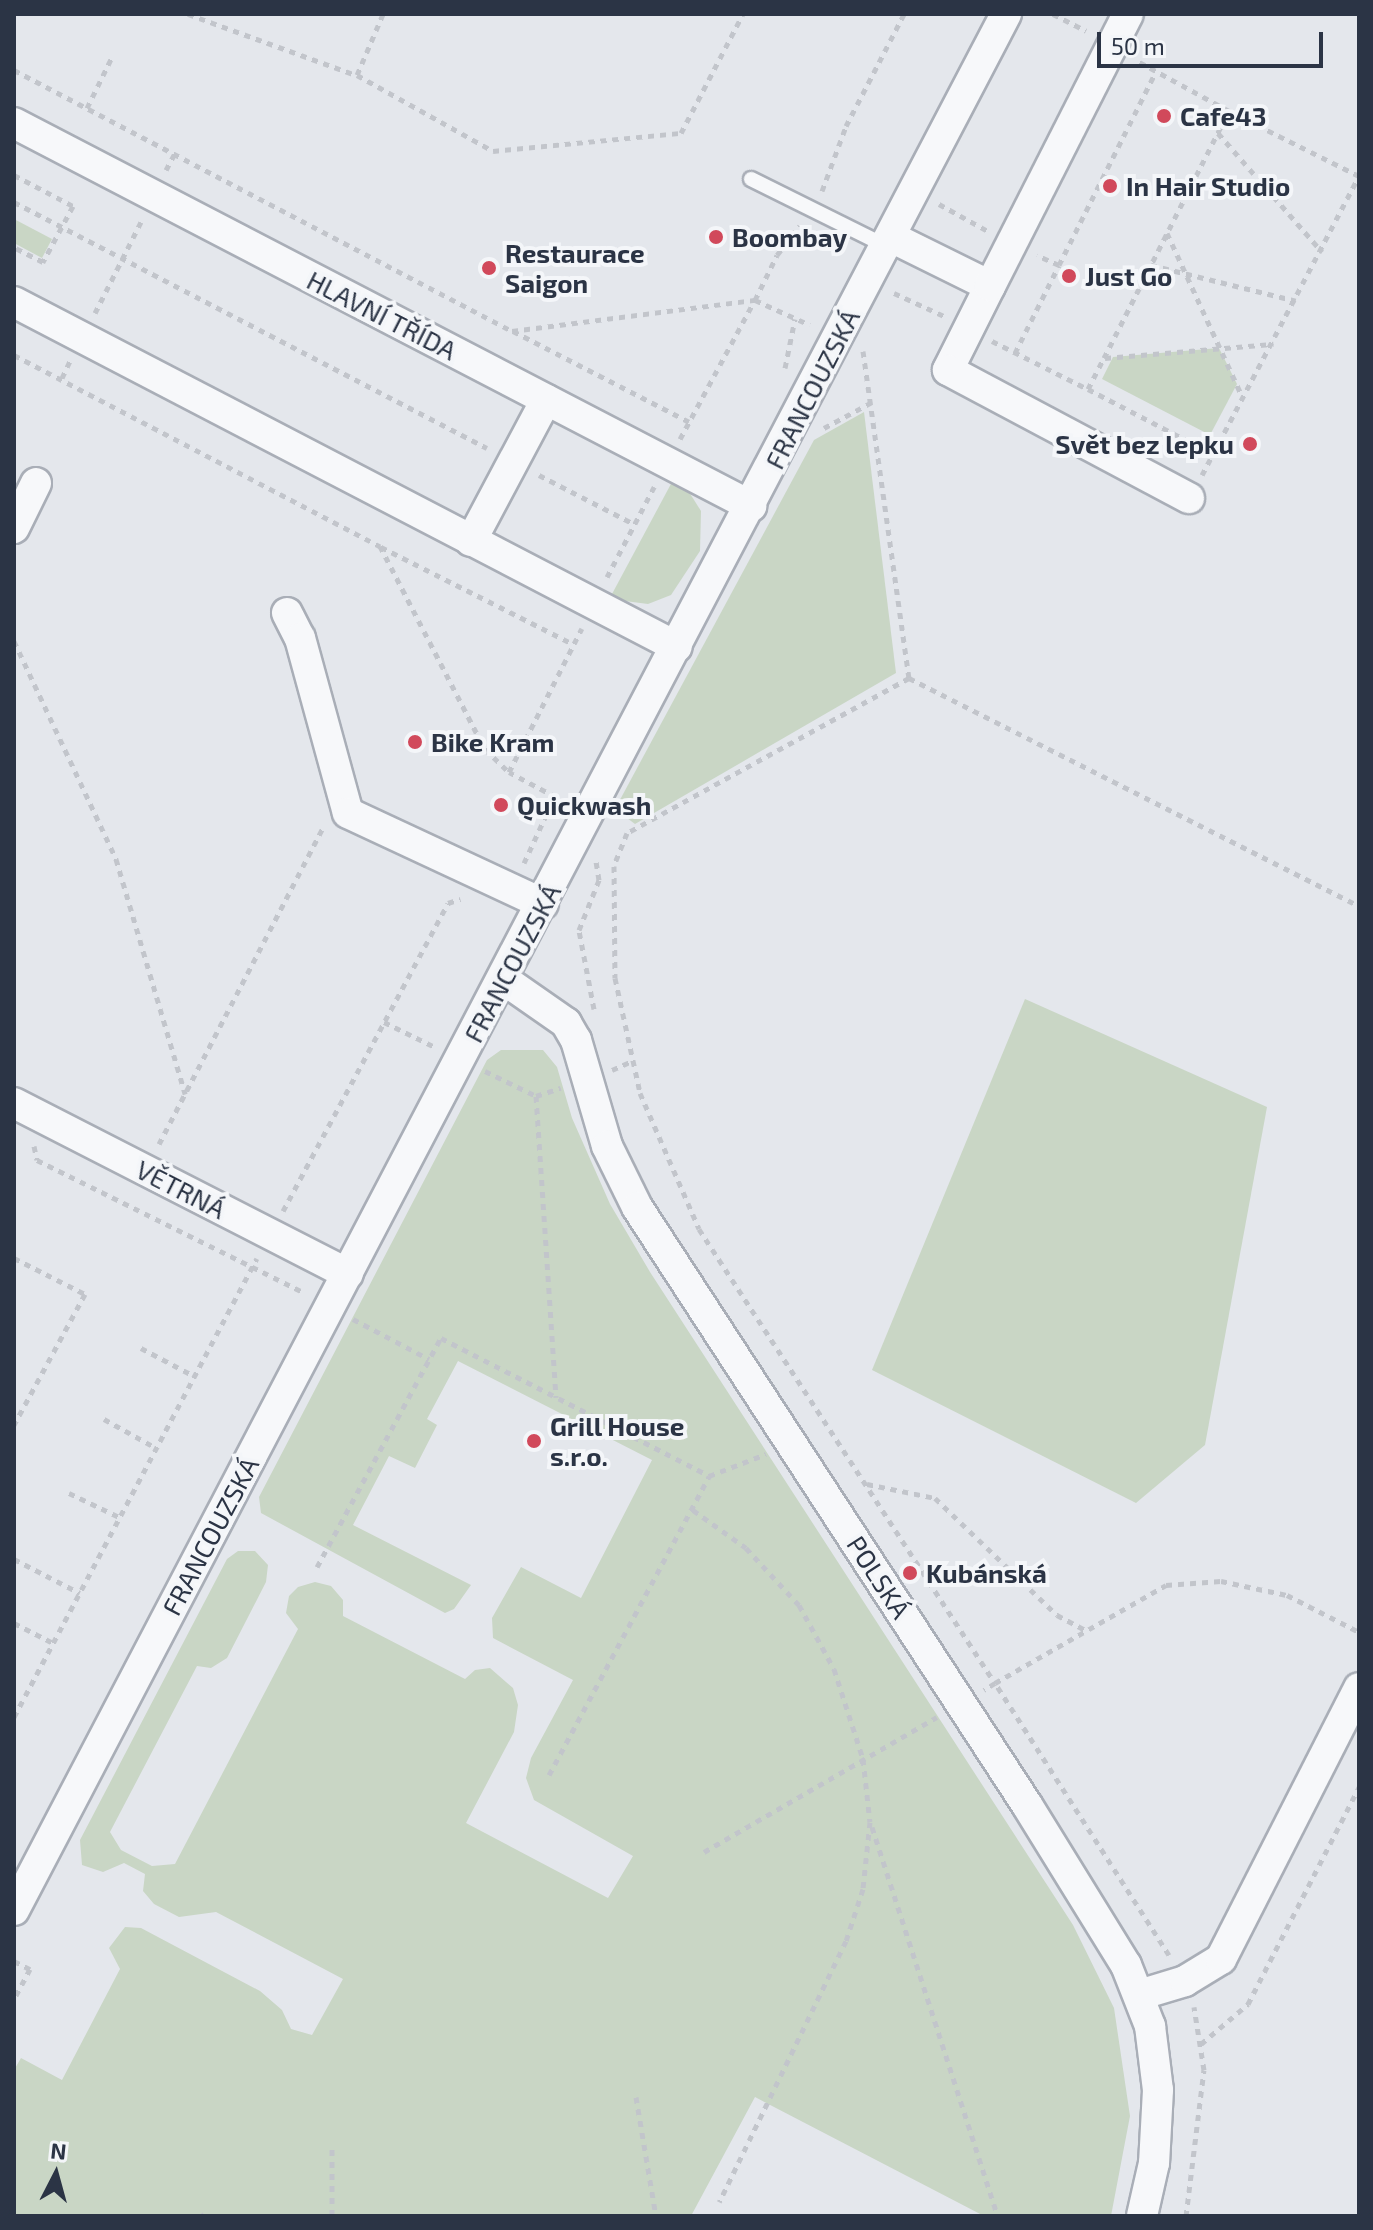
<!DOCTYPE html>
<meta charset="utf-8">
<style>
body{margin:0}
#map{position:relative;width:1373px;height:2230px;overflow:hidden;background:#e4e7ec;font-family:"Exo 2",sans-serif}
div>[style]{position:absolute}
.green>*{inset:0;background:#c9d6c5}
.path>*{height:5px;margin-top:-2.5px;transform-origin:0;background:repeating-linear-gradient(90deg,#c2c5cb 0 6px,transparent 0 12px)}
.roads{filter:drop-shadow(2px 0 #a9aeb7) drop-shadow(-2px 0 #a9aeb7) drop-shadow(0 2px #a9aeb7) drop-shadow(0 -2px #a9aeb7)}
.service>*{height:14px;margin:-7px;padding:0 7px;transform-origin:7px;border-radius:7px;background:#f7f8fa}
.minor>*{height:30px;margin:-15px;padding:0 15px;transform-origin:15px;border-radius:15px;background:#f7f8fa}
.dots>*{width:22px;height:22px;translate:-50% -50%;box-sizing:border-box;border:4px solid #f4f6f9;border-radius:50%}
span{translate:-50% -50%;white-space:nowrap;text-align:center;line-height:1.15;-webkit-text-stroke:8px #f4f6f9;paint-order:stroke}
.poi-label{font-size:26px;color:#2b3445;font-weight:700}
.left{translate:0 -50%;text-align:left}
.right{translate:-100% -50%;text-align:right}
.street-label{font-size:26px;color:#2b3445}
.frame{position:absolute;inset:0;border:16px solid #2b3445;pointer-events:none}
.north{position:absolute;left:16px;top:2134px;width:80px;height:80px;-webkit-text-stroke:6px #f4f6f9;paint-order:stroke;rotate:6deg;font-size:22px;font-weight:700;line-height:32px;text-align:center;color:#2b3445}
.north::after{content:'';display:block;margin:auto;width:28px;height:36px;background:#2b3445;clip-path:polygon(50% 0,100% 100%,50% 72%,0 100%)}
.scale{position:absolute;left:1097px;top:32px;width:226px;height:36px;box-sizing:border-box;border:4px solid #2b3445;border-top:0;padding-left:10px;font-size:24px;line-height:28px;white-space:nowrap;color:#2b3445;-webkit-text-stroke:6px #f4f6f9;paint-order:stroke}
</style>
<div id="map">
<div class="green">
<div style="clip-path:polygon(14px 219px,52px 239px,42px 258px,14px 243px)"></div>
<div style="clip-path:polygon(1219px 348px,1237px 384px,1210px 435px,1102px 379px,1113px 357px)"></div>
<div style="clip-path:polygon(864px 412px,896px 673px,635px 824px,615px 809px,814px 440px)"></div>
<div style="clip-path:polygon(672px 482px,689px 492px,701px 511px,700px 551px,671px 595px,648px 604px,625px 601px,612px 594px)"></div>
<div style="clip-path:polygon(1025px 999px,1267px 1107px,1205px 1445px,1136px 1503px,872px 1370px)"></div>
<div style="clip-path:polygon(501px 1050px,543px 1050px,557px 1067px,572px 1118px,610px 1204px,650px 1272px,1073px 1925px,1114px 2008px,1130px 2116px,1111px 2216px,984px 2216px,755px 2097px,691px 2216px,14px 2216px,14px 2070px,21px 2058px,62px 2080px,120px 1969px,109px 1948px,125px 1927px,141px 1928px,260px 1991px,282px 2010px,291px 2029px,312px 2035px,343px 1979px,216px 1912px,179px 1917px,154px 1904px,143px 1891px,145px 1874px,124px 1863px,103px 1872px,82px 1865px,80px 1840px,227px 1559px,238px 1551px,255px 1551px,268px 1565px,266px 1582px,227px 1658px,211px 1668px,197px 1666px,110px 1832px,121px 1850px,152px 1866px,175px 1864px,298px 1629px,286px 1613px,289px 1596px,298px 1587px,315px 1582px,331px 1586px,343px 1600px,343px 1616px,465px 1679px,475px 1670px,490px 1668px,513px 1688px,518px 1705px,514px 1732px,466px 1823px,608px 1898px,633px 1856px,534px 1800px,526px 1778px,531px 1758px,573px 1680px,493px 1638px,492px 1618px,521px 1567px,581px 1598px,652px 1460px,458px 1361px,427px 1419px,437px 1425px,415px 1468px,389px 1456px,353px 1525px,471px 1585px,454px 1609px,445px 1613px,261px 1513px,259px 1497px,487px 1060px)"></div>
</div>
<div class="path">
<div style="left:188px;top:14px;width:179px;rotate:20deg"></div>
<div style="left:383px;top:14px;width:66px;rotate:113.1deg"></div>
<div style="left:357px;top:75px;width:156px;rotate:29.2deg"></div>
<div style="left:493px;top:151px;width:189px;rotate:-5.5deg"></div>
<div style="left:681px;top:133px;width:134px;rotate:-62.5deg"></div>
<div style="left:1053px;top:14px;width:37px;rotate:27deg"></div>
<div style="left:14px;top:70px;width:562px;rotate:27.66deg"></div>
<div style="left:512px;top:331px;width:245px;rotate:-7.3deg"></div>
<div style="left:755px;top:300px;width:50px;rotate:-63.9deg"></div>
<div style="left:777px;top:255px;width:37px;rotate:-52deg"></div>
<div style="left:87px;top:108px;width:55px;rotate:-63.9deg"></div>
<div style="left:1218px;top:133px;width:158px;rotate:48.8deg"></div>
<div style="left:166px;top:170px;width:19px;rotate:-62deg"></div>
<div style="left:14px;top:175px;width:67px;rotate:27.7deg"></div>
<div style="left:73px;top:206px;width:64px;rotate:118.2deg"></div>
<div style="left:43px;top:262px;width:33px;rotate:-153deg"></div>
<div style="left:822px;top:191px;width:69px;rotate:-69.7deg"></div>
<div style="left:846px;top:126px;width:126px;rotate:-62.6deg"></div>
<div style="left:14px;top:202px;width:533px;rotate:27.48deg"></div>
<div style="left:939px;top:204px;width:56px;rotate:28.9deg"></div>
<div style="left:1167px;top:233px;width:182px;rotate:65.3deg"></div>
<div style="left:1059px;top:265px;width:215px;rotate:-63.4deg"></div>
<div style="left:1151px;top:265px;width:149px;rotate:13.9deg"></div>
<div style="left:894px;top:293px;width:55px;rotate:24.7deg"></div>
<div style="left:95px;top:313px;width:102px;rotate:-63.2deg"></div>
<div style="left:513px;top:331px;width:198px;rotate:27.3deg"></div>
<div style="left:992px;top:341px;width:107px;rotate:26.6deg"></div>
<div style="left:1088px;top:389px;width:35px;rotate:-63deg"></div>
<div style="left:1104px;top:358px;width:277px;rotate:-63.2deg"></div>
<div style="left:1229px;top:111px;width:106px;rotate:-151.3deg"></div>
<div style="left:863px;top:351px;width:330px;rotate:82deg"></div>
<div style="left:1015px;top:353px;width:98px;rotate:-63.4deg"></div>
<div style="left:1059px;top:265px;width:24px;rotate:-156deg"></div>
<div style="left:14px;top:355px;width:413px;rotate:27.6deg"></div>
<div style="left:380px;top:546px;width:229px;rotate:62.7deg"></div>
<div style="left:485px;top:749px;width:33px;rotate:44deg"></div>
<div style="left:1105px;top:358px;width:169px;rotate:-4.8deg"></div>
<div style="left:785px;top:368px;width:50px;rotate:-78.5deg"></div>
<div style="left:62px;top:378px;width:19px;rotate:-65deg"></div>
<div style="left:1088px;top:389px;width:141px;rotate:27.5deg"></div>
<div style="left:824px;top:428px;width:55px;rotate:-28.4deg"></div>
<div style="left:680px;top:439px;width:158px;rotate:-61.7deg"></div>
<div style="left:755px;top:300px;width:60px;rotate:24.4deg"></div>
<div style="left:539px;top:475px;width:107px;rotate:27.3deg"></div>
<div style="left:1202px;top:475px;width:338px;rotate:-62.3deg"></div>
<div style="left:1359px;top:176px;width:145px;rotate:-153.4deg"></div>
<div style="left:381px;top:547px;width:215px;rotate:26.8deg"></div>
<div style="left:607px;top:577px;width:102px;rotate:-62.4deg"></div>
<div style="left:14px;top:641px;width:241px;rotate:64.9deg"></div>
<div style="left:116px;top:859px;width:245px;rotate:73.6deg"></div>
<div style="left:909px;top:678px;width:322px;rotate:151.2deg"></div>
<div style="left:627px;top:833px;width:35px;rotate:112deg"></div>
<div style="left:614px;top:866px;width:112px;rotate:89.5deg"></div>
<div style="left:615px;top:978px;width:118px;rotate:77.7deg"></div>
<div style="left:640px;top:1093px;width:148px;rotate:66.5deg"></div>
<div style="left:699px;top:1229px;width:542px;rotate:56.9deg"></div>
<div style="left:995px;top:1683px;width:13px;rotate:148deg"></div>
<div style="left:909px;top:678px;width:504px;rotate:26.87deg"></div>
<div style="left:556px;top:797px;width:53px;rotate:-152deg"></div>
<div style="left:509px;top:772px;width:161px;rotate:-63.1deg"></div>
<div style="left:524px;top:863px;width:74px;rotate:-65.2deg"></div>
<div style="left:594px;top:1009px;width:80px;rotate:-100.8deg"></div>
<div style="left:579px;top:930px;width:54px;rotate:-68.2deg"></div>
<div style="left:599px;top:880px;width:19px;rotate:-99deg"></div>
<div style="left:384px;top:1022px;width:55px;rotate:26.1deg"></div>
<div style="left:612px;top:1070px;width:22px;rotate:-24deg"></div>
<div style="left:485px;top:1071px;width:57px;rotate:26.1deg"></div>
<div style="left:536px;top:1096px;width:302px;rotate:86.2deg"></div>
<div style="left:536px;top:1096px;width:26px;rotate:-18deg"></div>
<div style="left:159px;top:1144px;width:358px;rotate:-62.6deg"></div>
<div style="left:34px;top:1146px;width:14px;rotate:78deg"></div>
<div style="left:37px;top:1160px;width:299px;rotate:26.4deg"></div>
<div style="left:283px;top:1211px;width:349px;rotate:-61.8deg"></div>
<div style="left:448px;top:903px;width:13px;rotate:-18deg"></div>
<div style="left:14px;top:1258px;width:80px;rotate:26.9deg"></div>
<div style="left:85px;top:1294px;width:149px;rotate:118.5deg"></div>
<div style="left:353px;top:1319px;width:86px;rotate:27.8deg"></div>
<div style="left:141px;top:1348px;width:60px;rotate:27.8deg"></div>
<div style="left:104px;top:1419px;width:60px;rotate:29.1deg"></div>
<div style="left:867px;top:1484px;width:69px;rotate:11.6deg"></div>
<div style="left:935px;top:1498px;width:169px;rotate:43.8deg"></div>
<div style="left:1057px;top:1615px;width:32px;rotate:28deg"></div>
<div style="left:69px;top:1493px;width:55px;rotate:25.6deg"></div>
<div style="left:693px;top:1510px;width:65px;rotate:35.6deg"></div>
<div style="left:746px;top:1548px;width:78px;rotate:47.1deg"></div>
<div style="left:799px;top:1605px;width:73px;rotate:61.3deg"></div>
<div style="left:834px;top:1669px;width:95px;rotate:72.1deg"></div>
<div style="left:863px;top:1759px;width:63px;rotate:83.7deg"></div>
<div style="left:870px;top:1822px;width:67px;rotate:96deg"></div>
<div style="left:863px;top:1889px;width:55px;rotate:108.1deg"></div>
<div style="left:846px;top:1941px;width:290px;rotate:115.9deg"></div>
<div style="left:14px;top:1559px;width:74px;rotate:27.3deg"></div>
<div style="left:317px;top:1567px;width:260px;rotate:-61.6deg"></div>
<div style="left:441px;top:1338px;width:301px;rotate:27.2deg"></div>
<div style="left:14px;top:1623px;width:44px;rotate:27.1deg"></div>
<div style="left:14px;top:1717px;width:519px;rotate:-62.1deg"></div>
<div style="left:549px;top:1775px;width:339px;rotate:-61.8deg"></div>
<div style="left:709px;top:1476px;width:61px;rotate:-21.1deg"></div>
<div style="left:872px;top:1827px;width:409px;rotate:72.1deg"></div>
<div style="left:704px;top:1852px;width:269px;rotate:-30.1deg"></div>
<div style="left:1169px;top:1955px;width:323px;rotate:-122.6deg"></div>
<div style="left:995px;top:1683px;width:197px;rotate:-29.8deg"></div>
<div style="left:1166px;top:1585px;width:55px;rotate:-4.2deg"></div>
<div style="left:1221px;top:1581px;width:67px;rotate:12deg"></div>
<div style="left:1287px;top:1595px;width:81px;rotate:27.2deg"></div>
<div style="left:14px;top:1961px;width:18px;rotate:27deg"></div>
<div style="left:30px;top:1969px;width:34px;rotate:118deg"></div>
<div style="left:1201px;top:2044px;width:62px;rotate:-40.4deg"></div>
<div style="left:1248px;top:2004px;width:244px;rotate:-62.9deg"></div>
<div style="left:636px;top:2097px;width:121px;rotate:80.5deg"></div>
<div style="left:202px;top:2216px;width:3px;rotate:-45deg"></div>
<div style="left:332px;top:2216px;width:67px;rotate:-90deg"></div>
<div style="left:1186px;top:2216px;width:147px;rotate:-83deg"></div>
<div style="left:1204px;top:2070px;width:64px;rotate:-99deg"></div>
</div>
<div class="roads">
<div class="service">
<div style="left:751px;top:179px;width:151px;rotate:26.4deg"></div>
</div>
<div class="minor">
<div style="left:14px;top:123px;width:831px;rotate:27.46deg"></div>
<div style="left:891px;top:237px;width:110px;rotate:26.3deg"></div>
<div style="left:990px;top:286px;width:94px;rotate:116.6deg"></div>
<div style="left:948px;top:370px;width:273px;rotate:28deg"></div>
<div style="left:990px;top:286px;width:305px;rotate:-63.1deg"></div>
<div style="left:14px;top:302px;width:747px;rotate:27.49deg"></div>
<div style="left:14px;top:528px;width:50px;rotate:-63.9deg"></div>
<div style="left:471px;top:541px;width:160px;rotate:-62deg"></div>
<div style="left:287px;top:613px;width:28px;rotate:63deg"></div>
<div style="left:300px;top:638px;width:181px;rotate:74.7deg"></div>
<div style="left:348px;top:813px;width:215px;rotate:25deg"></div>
<div style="left:503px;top:979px;width:77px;rotate:34.9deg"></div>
<div style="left:566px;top:1023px;width:20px;rotate:60deg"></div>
<div style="left:576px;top:1040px;width:110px;rotate:73.7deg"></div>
<div style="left:607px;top:1146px;width:68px;rotate:63.8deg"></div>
<div style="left:637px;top:1207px;width:714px;rotate:56.89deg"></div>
<div style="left:1027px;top:1805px;width:188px;rotate:58.3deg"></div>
<div style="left:1126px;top:1965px;width:66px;rotate:68.5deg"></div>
<div style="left:1150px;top:2026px;width:64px;rotate:82.9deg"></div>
<div style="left:1158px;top:2090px;width:73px;rotate:93.1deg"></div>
<div style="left:1154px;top:2163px;width:54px;rotate:102.8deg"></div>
<div style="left:14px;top:1103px;width:375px;rotate:27.1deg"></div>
<div style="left:14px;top:1910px;width:2140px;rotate:-62.38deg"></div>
<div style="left:1139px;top:1995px;width:48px;rotate:-16.9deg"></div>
<div style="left:1185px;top:1981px;width:42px;rotate:-31.4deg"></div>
<div style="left:1221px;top:1959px;width:304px;rotate:-63deg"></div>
</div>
</div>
<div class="dots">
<div style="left:1164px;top:116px;background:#d1495b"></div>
<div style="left:1110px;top:186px;background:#d1495b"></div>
<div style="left:716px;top:237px;background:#d1495b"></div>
<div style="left:489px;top:268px;background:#d1495b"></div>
<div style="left:1069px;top:276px;background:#d1495b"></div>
<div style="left:1250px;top:444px;background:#d1495b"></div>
<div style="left:415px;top:742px;background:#d1495b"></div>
<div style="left:501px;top:805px;background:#d1495b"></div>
<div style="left:534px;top:1441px;background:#d1495b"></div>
<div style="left:910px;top:1573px;background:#d1495b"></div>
</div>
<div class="poi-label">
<span class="left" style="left:1180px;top:116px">Cafe43</span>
<span class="left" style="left:1126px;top:186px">In Hair Studio</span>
<span class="left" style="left:732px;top:237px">Boombay</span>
<span class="left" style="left:505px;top:268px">Restaurace<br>Saigon</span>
<span class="left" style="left:1085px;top:276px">Just Go</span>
<span class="right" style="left:1234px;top:444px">Svět bez lepku</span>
<span class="left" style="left:431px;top:742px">Bike Kram</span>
<span class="left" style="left:517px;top:805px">Quickwash</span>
<span class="left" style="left:550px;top:1441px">Grill House<br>s.r.o.</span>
<span class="left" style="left:926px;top:1573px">Kubánská</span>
</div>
<div class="street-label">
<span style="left:382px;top:315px;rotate:27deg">HLAVNÍ TŘÍDA</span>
<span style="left:812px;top:389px;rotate:-63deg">FRANCOUZSKÁ</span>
<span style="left:512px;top:963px;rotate:-62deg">FRANCOUZSKÁ</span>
<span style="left:181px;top:1189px;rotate:27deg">VĚTRNÁ</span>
<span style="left:210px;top:1536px;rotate:-62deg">FRANCOUZSKÁ</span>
<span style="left:879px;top:1577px;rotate:57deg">POLSKÁ</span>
</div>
<div class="frame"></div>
<div class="north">N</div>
<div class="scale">50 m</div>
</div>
